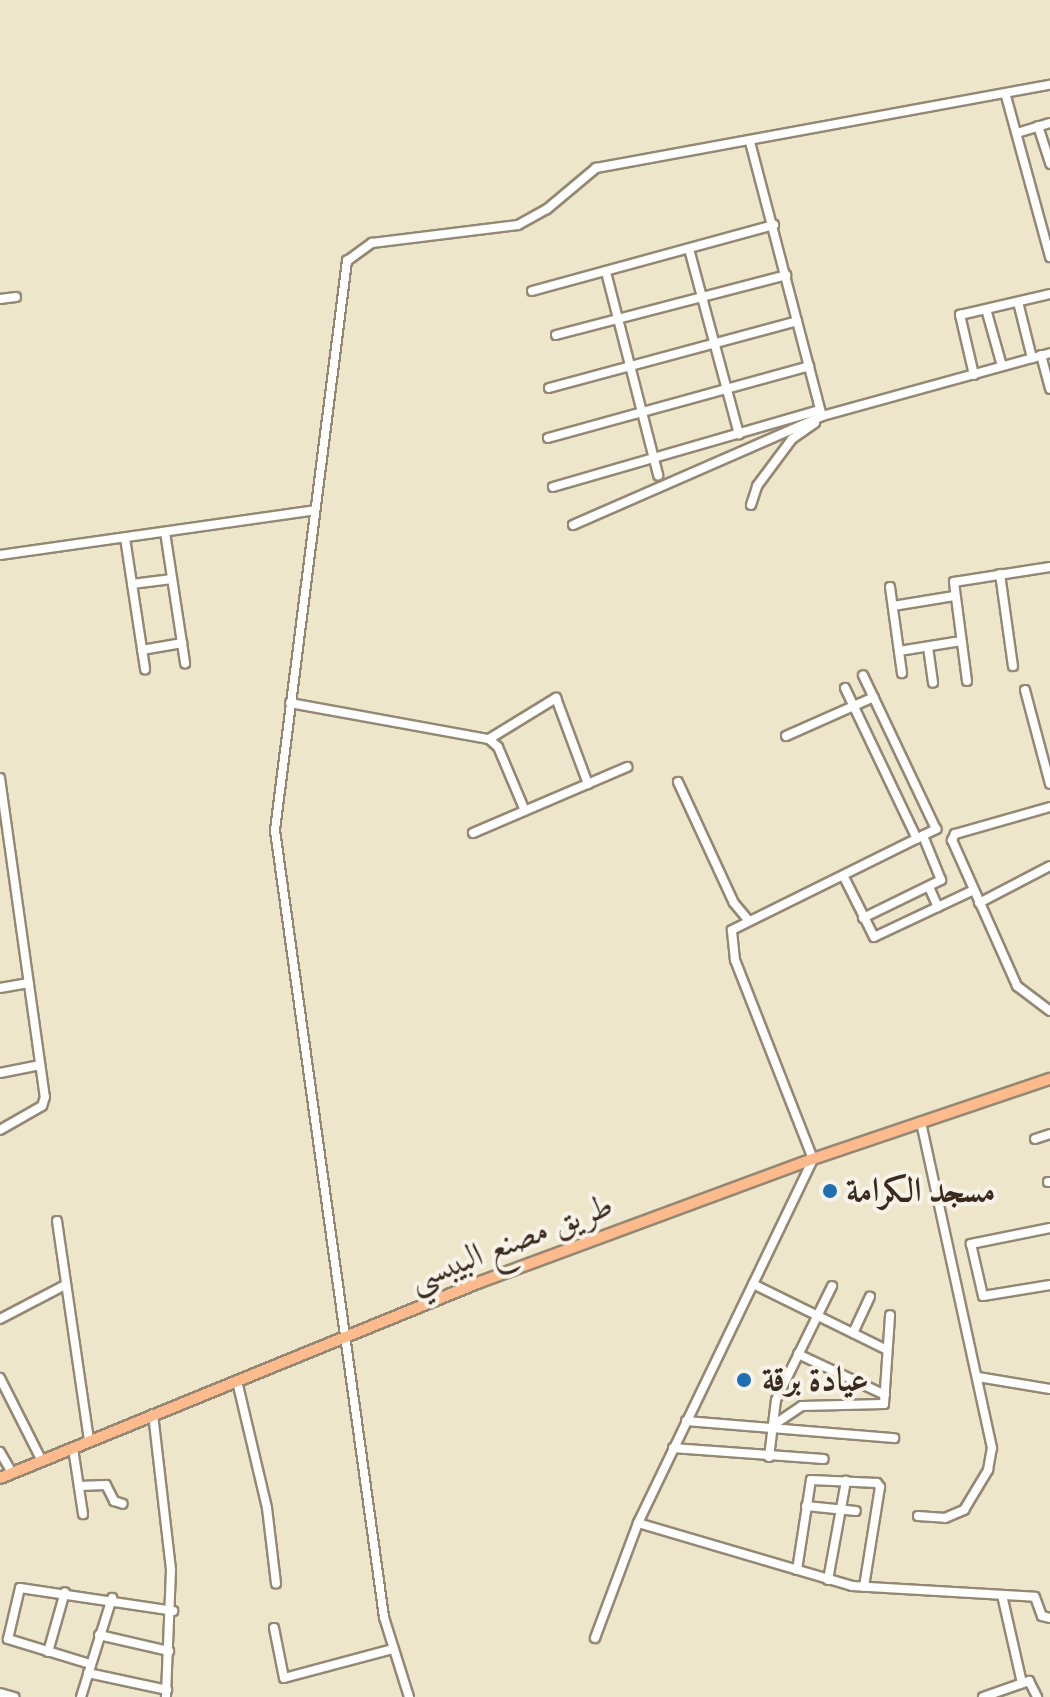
<!DOCTYPE html>
<meta charset="utf-8">
<style>
body{margin:0}
#map{position:relative;width:1050px;height:1697px;overflow:hidden;background:#ede6ca;font-family:"IM FELL Double Pica",Amiri,serif}
div>[style]{position:absolute}
.roads{filter:drop-shadow(2px 0 #948874) drop-shadow(-2px 0 #948874) drop-shadow(0 2px #948874) drop-shadow(0 -2px #948874)}
.minor>*{height:8px;margin:-4px;padding:0 4px;transform-origin:4px;border-radius:4px;background:#fff}
.major>*{height:10px;margin:-5px;padding:0 5px;transform-origin:5px;border-radius:5px;background:#fcba8d}
.dots>*{width:22px;height:22px;translate:-50% -50%;box-sizing:border-box;border:4px solid #f7f3e8;border-radius:50%}
span{translate:-50% -50%;white-space:nowrap;text-align:center;line-height:1.15;-webkit-text-stroke:8px #f7f3e8;paint-order:stroke}
.poi-label{font-size:34px;color:#3b2a1e;font-weight:700}
.left{translate:0 -50%;text-align:left}
.street-label{font-size:34px;color:#3b2a1e}
</style>
<div id="map">
<div class="roads">
<div class="minor">
<div style="left:1006px;top:96px;width:167px;rotate:74.7deg"></div>
<div style="left:1038px;top:126px;width:40px;rotate:72deg"></div>
<div style="left:1017px;top:133px;width:34px;rotate:-17deg"></div>
<div style="left:750px;top:142px;width:283px;rotate:75.3deg"></div>
<div style="left:689px;top:249px;width:192px;rotate:74.9deg"></div>
<div style="left:606px;top:272px;width:210px;rotate:75.6deg"></div>
<div style="left:532px;top:291px;width:251px;rotate:-15.3deg"></div>
<div style="left:0;top:299px;width:16px;rotate:-7deg"></div>
<div style="left:1018px;top:302px;width:58px;rotate:76deg"></div>
<div style="left:986px;top:309px;width:59px;rotate:74.3deg"></div>
<div style="left:556px;top:335px;width:238px;rotate:-14.6deg"></div>
<div style="left:1041px;top:355px;width:35px;rotate:75deg"></div>
<div style="left:974px;top:375px;width:62px;rotate:-103.1deg"></div>
<div style="left:960px;top:315px;width:92px;rotate:-13.1deg"></div>
<div style="left:549px;top:388px;width:257px;rotate:-15.1deg"></div>
<div style="left:548px;top:438px;width:271px;rotate:-15.4deg"></div>
<div style="left:553px;top:487px;width:278px;rotate:-16.1deg"></div>
<div style="left:751px;top:505px;width:20px;rotate:-72deg"></div>
<div style="left:757px;top:486px;width:59px;rotate:-53.3deg"></div>
<div style="left:792px;top:439px;width:28px;rotate:-35deg"></div>
<div style="left:573px;top:525px;width:272px;rotate:-23.6deg"></div>
<div style="left:822px;top:416px;width:237px;rotate:-15.4deg"></div>
<div style="left:165px;top:532px;width:133px;rotate:81.3deg"></div>
<div style="left:125px;top:538px;width:133px;rotate:81.3deg"></div>
<div style="left:0;top:555px;width:318px;rotate:-8.1deg"></div>
<div style="left:1000px;top:574px;width:93px;rotate:82deg"></div>
<div style="left:132px;top:584px;width:40px;rotate:-7.1deg"></div>
<div style="left:890px;top:587px;width:87px;rotate:82.1deg"></div>
<div style="left:893px;top:606px;width:62px;rotate:-9.3deg"></div>
<div style="left:928px;top:647px;width:36px;rotate:82deg"></div>
<div style="left:142px;top:650px;width:41px;rotate:-9.9deg"></div>
<div style="left:899px;top:651px;width:63px;rotate:-9.2deg"></div>
<div style="left:967px;top:681px;width:100px;rotate:-97.5deg"></div>
<div style="left:954px;top:582px;width:97px;rotate:-8.9deg"></div>
<div style="left:845px;top:688px;width:167px;rotate:64.5deg"></div>
<div style="left:1025px;top:690px;width:97px;rotate:75.1deg"></div>
<div style="left:290px;top:703px;width:202px;rotate:10.3deg"></div>
<div style="left:489px;top:739px;width:12px;rotate:42deg"></div>
<div style="left:498px;top:747px;width:69px;rotate:67.1deg"></div>
<div style="left:786px;top:736px;width:96px;rotate:-23.9deg"></div>
<div style="left:489px;top:739px;width:79px;rotate:-31.5deg"></div>
<div style="left:556px;top:698px;width:92px;rotate:69.6deg"></div>
<div style="left:0;top:778px;width:322px;rotate:82deg"></div>
<div style="left:45px;top:1097px;width:9px;rotate:108deg"></div>
<div style="left:42px;top:1106px;width:48px;rotate:150.3deg"></div>
<div style="left:678px;top:782px;width:133px;rotate:65.2deg"></div>
<div style="left:734px;top:903px;width:23px;rotate:50deg"></div>
<div style="left:1050px;top:807px;width:99px;rotate:164.1deg"></div>
<div style="left:955px;top:834px;width:7px;rotate:117deg"></div>
<div style="left:952px;top:840px;width:160px;rotate:66deg"></div>
<div style="left:1017px;top:986px;width:41px;rotate:37.1deg"></div>
<div style="left:473px;top:833px;width:168px;rotate:-23.2deg"></div>
<div style="left:844px;top:877px;width:67px;rotate:63.4deg"></div>
<div style="left:874px;top:937px;width:110px;rotate:-25.2deg"></div>
<div style="left:929px;top:887px;width:22px;rotate:66deg"></div>
<div style="left:979px;top:903px;width:80px;rotate:-27.5deg"></div>
<div style="left:863px;top:918px;width:87px;rotate:-26deg"></div>
<div style="left:941px;top:880px;width:48px;rotate:-112.2deg"></div>
<div style="left:0;top:988px;width:29px;rotate:-10deg"></div>
<div style="left:0;top:1073px;width:41px;rotate:-11.3deg"></div>
<div style="left:1035px;top:1139px;width:16px;rotate:-18deg"></div>
<div style="left:1048px;top:1182px;width:2px"></div>
<div style="left:57px;top:1221px;width:222px;rotate:81.7deg"></div>
<div style="left:1050px;top:1228px;width:81px;rotate:168.6deg"></div>
<div style="left:971px;top:1244px;width:53px;rotate:77deg"></div>
<div style="left:983px;top:1296px;width:68px;rotate:-9.3deg"></div>
<div style="left:753px;top:1284px;width:149px;rotate:26.2deg"></div>
<div style="left:0;top:1319px;width:73px;rotate:-27.6deg"></div>
<div style="left:853px;top:1333px;width:40px;rotate:-65deg"></div>
<div style="left:798px;top:1354px;width:96px;rotate:25.2deg"></div>
<div style="left:978px;top:1377px;width:73px;rotate:9.5deg"></div>
<div style="left:0;top:1378px;width:93px;rotate:63.2deg"></div>
<div style="left:237px;top:1381px;width:130px;rotate:76.7deg"></div>
<div style="left:267px;top:1508px;width:76px;rotate:83.2deg"></div>
<div style="left:153px;top:1414px;width:157px;rotate:83.4deg"></div>
<div style="left:171px;top:1570px;width:127px;rotate:92.3deg"></div>
<div style="left:686px;top:1421px;width:209px;rotate:4.7deg"></div>
<div style="left:775px;top:1424px;width:32px;rotate:-34deg"></div>
<div style="left:802px;top:1406px;width:82px;rotate:-1.4deg"></div>
<div style="left:884px;top:1404px;width:89px;rotate:-86.1deg"></div>
<div style="left:73px;top:1448px;width:67px;rotate:81.4deg"></div>
<div style="left:673px;top:1448px;width:151px;rotate:4.2deg"></div>
<div style="left:0;top:1452px;width:24px;rotate:60deg"></div>
<div style="left:769px;top:1457px;width:57px;rotate:-83deg"></div>
<div style="left:776px;top:1400px;width:127px;rotate:-63.8deg"></div>
<div style="left:79px;top:1486px;width:27px;rotate:-2deg"></div>
<div style="left:106px;top:1485px;width:18px;rotate:63deg"></div>
<div style="left:114px;top:1501px;width:9px;rotate:18deg"></div>
<div style="left:806px;top:1506px;width:50px;rotate:5.7deg"></div>
<div style="left:918px;top:1516px;width:27px;rotate:4deg"></div>
<div style="left:945px;top:1518px;width:21px;rotate:-23deg"></div>
<div style="left:964px;top:1510px;width:47px;rotate:-59deg"></div>
<div style="left:988px;top:1470px;width:22px;rotate:-80deg"></div>
<div style="left:992px;top:1448px;width:334px;rotate:-102.3deg"></div>
<div style="left:638px;top:1523px;width:223px;rotate:16.4deg"></div>
<div style="left:852px;top:1586px;width:183px;rotate:3.4deg"></div>
<div style="left:1035px;top:1597px;width:20px;rotate:70deg"></div>
<div style="left:1042px;top:1616px;width:8px;rotate:14deg"></div>
<div style="left:797px;top:1570px;width:91px;rotate:-81.2deg"></div>
<div style="left:811px;top:1480px;width:66px;rotate:2.6deg"></div>
<div style="left:877px;top:1483px;width:5px;rotate:53deg"></div>
<div style="left:880px;top:1487px;width:101px;rotate:99.1deg"></div>
<div style="left:828px;top:1580px;width:101px;rotate:-79.7deg"></div>
<div style="left:1002px;top:1595px;width:90px;rotate:77.2deg"></div>
<div style="left:274px;top:1628px;width:51px;rotate:78.7deg"></div>
<div style="left:284px;top:1678px;width:113px;rotate:-14.9deg"></div>
<div style="left:99px;top:1635px;width:72px;rotate:12.9deg"></div>
<div style="left:595px;top:1638px;width:123px;rotate:-69.5deg"></div>
<div style="left:638px;top:1523px;width:404px;rotate:-64.3deg"></div>
<div style="left:813px;top:1159px;width:214px;rotate:-111.4deg"></div>
<div style="left:735px;top:960px;width:30px;rotate:-96deg"></div>
<div style="left:732px;top:930px;width:228px;rotate:-26.3deg"></div>
<div style="left:936px;top:829px;width:170px;rotate:-115.4deg"></div>
<div style="left:48px;top:1652px;width:62px;rotate:-74.2deg"></div>
<div style="left:90px;top:1664px;width:86px;rotate:-163deg"></div>
<div style="left:8px;top:1639px;width:52px;rotate:-76.8deg"></div>
<div style="left:20px;top:1588px;width:155px;rotate:8.5deg"></div>
<div style="left:88px;top:1673px;width:81px;rotate:12.1deg"></div>
<div style="left:0;top:1693px;width:15px;rotate:16deg"></div>
<div style="left:81px;top:1697px;width:104px;rotate:-72.6deg"></div>
<div style="left:409px;top:1697px;width:84px;rotate:-107.4deg"></div>
<div style="left:384px;top:1617px;width:795px;rotate:-97.89deg"></div>
<div style="left:275px;top:830px;width:574px;rotate:-82.79deg"></div>
<div style="left:347px;top:261px;width:31px;rotate:-36deg"></div>
<div style="left:372px;top:243px;width:147px;rotate:-7deg"></div>
<div style="left:518px;top:225px;width:33px;rotate:-29deg"></div>
<div style="left:547px;top:209px;width:64px;rotate:-39.9deg"></div>
<div style="left:596px;top:168px;width:462px;rotate:-10.4deg"></div>
<div style="left:983px;top:1697px;width:49px;rotate:-19.2deg"></div>
<div style="left:1029px;top:1681px;width:18px;rotate:63deg"></div>
</div>
<div class="major">
<div style="left:0;top:1478px;width:518px;rotate:-22.21deg"></div>
<div style="left:480px;top:1282px;width:355px;rotate:-20.3deg"></div>
<div style="left:813px;top:1159px;width:250px;rotate:-18.7deg"></div>
</div>
</div>
<div class="dots">
<div style="left:830px;top:1191px;background:#1f6fb2"></div>
<div style="left:744px;top:1380px;background:#1f6fb2"></div>
</div>
<div class="poi-label">
<span class="left" style="left:846px;top:1191px">مسجد الكرامة</span>
<span class="left" style="left:762px;top:1380px">عيادة برقة</span>
</div>
<div class="street-label">
<span style="left:511px;top:1242px;rotate:-21deg">طريق مصنع البيبسي</span>
</div>
</div>
